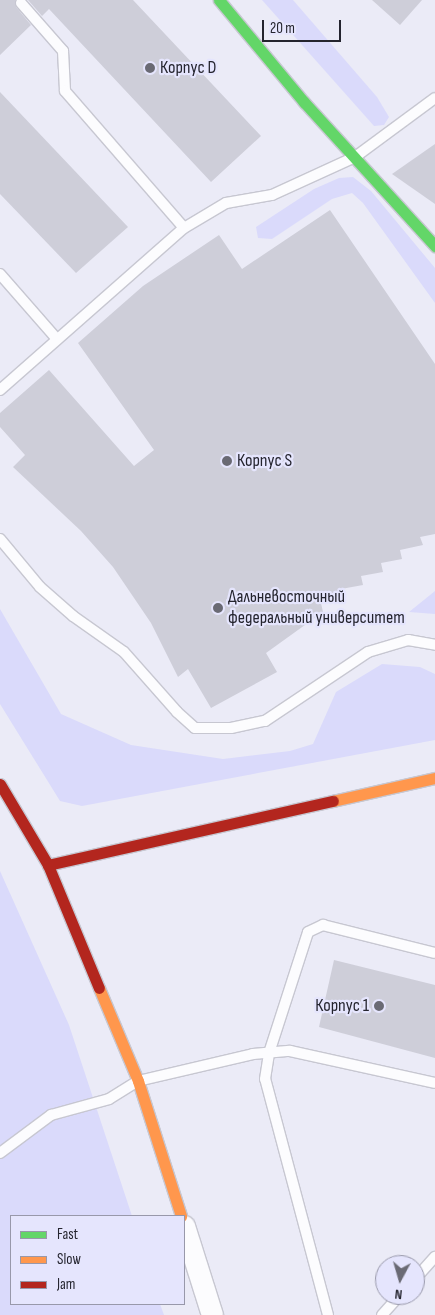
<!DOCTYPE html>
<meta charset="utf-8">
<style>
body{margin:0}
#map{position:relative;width:435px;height:1315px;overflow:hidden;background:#ebebf7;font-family:"Sofia Sans Condensed",sans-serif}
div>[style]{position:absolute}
.green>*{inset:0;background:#dadafb}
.building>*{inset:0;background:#ceced9}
.roads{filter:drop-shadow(1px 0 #c7c7d1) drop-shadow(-1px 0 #c7c7d1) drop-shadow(0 1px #c7c7d1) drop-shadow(0 -1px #c7c7d1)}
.lane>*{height:10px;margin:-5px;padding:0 5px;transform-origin:5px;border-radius:5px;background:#fcfcfe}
.street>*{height:21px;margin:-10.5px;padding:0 10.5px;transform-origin:10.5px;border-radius:10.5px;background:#fcfcfe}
.fast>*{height:11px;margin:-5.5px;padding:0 5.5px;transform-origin:5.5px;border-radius:5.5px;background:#63d668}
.slow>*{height:11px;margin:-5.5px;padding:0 5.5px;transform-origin:5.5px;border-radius:5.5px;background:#ff974d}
.jam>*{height:11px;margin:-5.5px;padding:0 5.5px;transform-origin:5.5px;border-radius:5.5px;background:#b3261e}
.dots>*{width:14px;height:14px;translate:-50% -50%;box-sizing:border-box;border:2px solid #e5e5fd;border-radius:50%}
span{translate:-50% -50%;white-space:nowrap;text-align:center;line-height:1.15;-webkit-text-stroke:4.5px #e5e5fd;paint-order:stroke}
.poi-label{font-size:18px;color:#24242e}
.left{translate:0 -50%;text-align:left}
.right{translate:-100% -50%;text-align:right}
.legend{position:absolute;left:10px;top:1215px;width:175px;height:90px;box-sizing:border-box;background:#e5e5fd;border:1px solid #9898aa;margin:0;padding:6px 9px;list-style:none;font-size:15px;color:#24242e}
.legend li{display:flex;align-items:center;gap:10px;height:25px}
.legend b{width:25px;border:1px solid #9898aa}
.north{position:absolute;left:375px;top:1255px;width:50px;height:50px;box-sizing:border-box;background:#e5e5fd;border:1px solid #9898aa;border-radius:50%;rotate:186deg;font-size:14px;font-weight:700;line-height:20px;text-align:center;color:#24242e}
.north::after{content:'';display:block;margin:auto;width:18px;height:22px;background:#6a6a74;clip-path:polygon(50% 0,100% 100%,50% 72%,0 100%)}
.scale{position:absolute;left:262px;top:20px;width:79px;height:22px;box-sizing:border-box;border:2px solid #24242e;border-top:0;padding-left:6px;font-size:15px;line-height:18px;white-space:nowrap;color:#24242e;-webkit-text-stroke:4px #e5e5fd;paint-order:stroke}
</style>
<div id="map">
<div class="green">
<div style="clip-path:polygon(262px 0,293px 0,377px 97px,389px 117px,384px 125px,374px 126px)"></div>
<div style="clip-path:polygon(353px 177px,371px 191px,435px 268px,435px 303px,363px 203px,352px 193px,332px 199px,272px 239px,258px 238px,256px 227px,314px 189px,339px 178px)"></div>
<div style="clip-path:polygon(435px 591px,435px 614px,409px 612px)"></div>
<div style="clip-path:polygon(0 609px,61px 714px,131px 745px,223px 759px,290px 751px,313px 744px,336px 692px,382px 664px,420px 667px,435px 674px,435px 740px,82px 806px,60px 801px,0 704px)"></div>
<div style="clip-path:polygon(0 871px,69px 1025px,132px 1216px,11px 1216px,11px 1304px,160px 1304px,164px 1315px,0 1315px)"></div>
</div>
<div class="building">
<div style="clip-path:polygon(0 0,15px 0,16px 7px,31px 25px,0 55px)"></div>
<div style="clip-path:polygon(28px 0,133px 0,261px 136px,211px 182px,49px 9px,42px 16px)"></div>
<div style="clip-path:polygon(372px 0,422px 0,400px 25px)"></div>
<div style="clip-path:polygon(0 92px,128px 227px,76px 273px,0 194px)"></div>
<div style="clip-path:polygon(435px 144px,435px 204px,392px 174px)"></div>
<div style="clip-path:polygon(330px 210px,435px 364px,435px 534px,420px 537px,423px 545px,400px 550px,402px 559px,381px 563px,383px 572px,361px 576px,363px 585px,341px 589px,343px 598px,321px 603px,323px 612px,266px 653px,277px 672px,211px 708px,188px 669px,178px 677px,151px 623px,113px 567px,81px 531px,13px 467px,25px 455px,0 427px,0 413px,49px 370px,134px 466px,154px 450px,78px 343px,143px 286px,219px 235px,242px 269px)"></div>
<div style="clip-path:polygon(334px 960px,435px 985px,435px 1058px,319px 1027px)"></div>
</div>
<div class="roads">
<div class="lane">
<div style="left:21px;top:3px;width:64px;rotate:48.8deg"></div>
<div style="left:63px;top:51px;width:40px;rotate:87.1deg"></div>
<div style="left:65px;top:91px;width:181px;rotate:49deg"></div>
<div style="left:0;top:274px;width:85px;rotate:48.8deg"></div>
<div style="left:0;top:390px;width:245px;rotate:-41.4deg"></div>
<div style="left:184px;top:228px;width:49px;rotate:-30.8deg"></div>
<div style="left:226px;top:203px;width:47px;rotate:-9.9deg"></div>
<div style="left:272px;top:195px;width:91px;rotate:-24.6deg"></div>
<div style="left:355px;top:157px;width:99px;rotate:-36.4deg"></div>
<div style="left:0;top:539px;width:62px;rotate:50.2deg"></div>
<div style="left:40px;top:587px;width:44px;rotate:41.3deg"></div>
<div style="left:73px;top:616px;width:62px;rotate:35.2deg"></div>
<div style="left:124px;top:652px;width:80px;rotate:48.5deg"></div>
<div style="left:177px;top:712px;width:24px;rotate:42deg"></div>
<div style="left:195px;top:728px;width:36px"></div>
<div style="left:231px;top:728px;width:35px;rotate:-12deg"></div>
<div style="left:265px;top:721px;width:124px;rotate:-33.8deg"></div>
<div style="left:368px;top:652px;width:42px;rotate:-16.7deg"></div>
<div style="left:408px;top:640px;width:27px;rotate:10deg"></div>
<div style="left:0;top:1153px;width:64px;rotate:-36.7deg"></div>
<div style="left:51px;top:1115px;width:60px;rotate:-15.4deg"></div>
<div style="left:109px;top:1099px;width:34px;rotate:-32deg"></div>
<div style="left:138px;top:1081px;width:118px;rotate:-13.2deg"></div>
<div style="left:253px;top:1054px;width:37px;rotate:-5deg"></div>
<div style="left:290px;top:1051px;width:148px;rotate:12.4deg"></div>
<div style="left:415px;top:1279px;width:30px;rotate:-48deg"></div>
<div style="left:328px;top:1315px;width:244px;rotate:-104.9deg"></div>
<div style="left:265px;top:1079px;width:26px;rotate:-81deg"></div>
<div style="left:269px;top:1053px;width:127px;rotate:-72.1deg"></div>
<div style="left:308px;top:932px;width:17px;rotate:-25deg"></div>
<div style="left:323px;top:925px;width:115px;rotate:14deg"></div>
<div style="left:382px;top:1315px;width:27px;rotate:-48deg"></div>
</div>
<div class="street">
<div style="left:184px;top:1226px;width:93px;rotate:72.5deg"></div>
</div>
<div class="fast">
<div style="left:219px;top:0;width:133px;rotate:50.2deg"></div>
<div style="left:304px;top:102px;width:195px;rotate:47.7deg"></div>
</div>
<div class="slow">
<div style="left:333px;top:801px;width:105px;rotate:-12.7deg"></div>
<div style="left:99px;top:988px;width:101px;rotate:67.2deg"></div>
<div style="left:138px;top:1081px;width:142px;rotate:72.3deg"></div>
</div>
<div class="jam">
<div style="left:0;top:784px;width:94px;rotate:59.3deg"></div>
<div style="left:48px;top:865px;width:133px;rotate:67.5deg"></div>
<div style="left:48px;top:865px;width:292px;rotate:-12.7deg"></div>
</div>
</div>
<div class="dots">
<div style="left:150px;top:68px;background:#6a6a74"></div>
<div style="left:227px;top:461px;background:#6a6a74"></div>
<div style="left:218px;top:608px;background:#6a6a74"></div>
<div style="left:379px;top:1006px;background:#6a6a74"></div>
</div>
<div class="poi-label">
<span class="left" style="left:160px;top:68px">Корпус D</span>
<span class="left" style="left:237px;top:461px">Корпус S</span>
<span class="left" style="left:228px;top:608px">Дальневосточный<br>федеральный университет</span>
<span class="right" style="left:369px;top:1006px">Корпус 1</span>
</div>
<ul class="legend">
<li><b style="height:6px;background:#63d668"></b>Fast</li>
<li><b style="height:6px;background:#ff974d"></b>Slow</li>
<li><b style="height:6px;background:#b3261e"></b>Jam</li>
</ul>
<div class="north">N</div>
<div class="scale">20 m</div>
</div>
